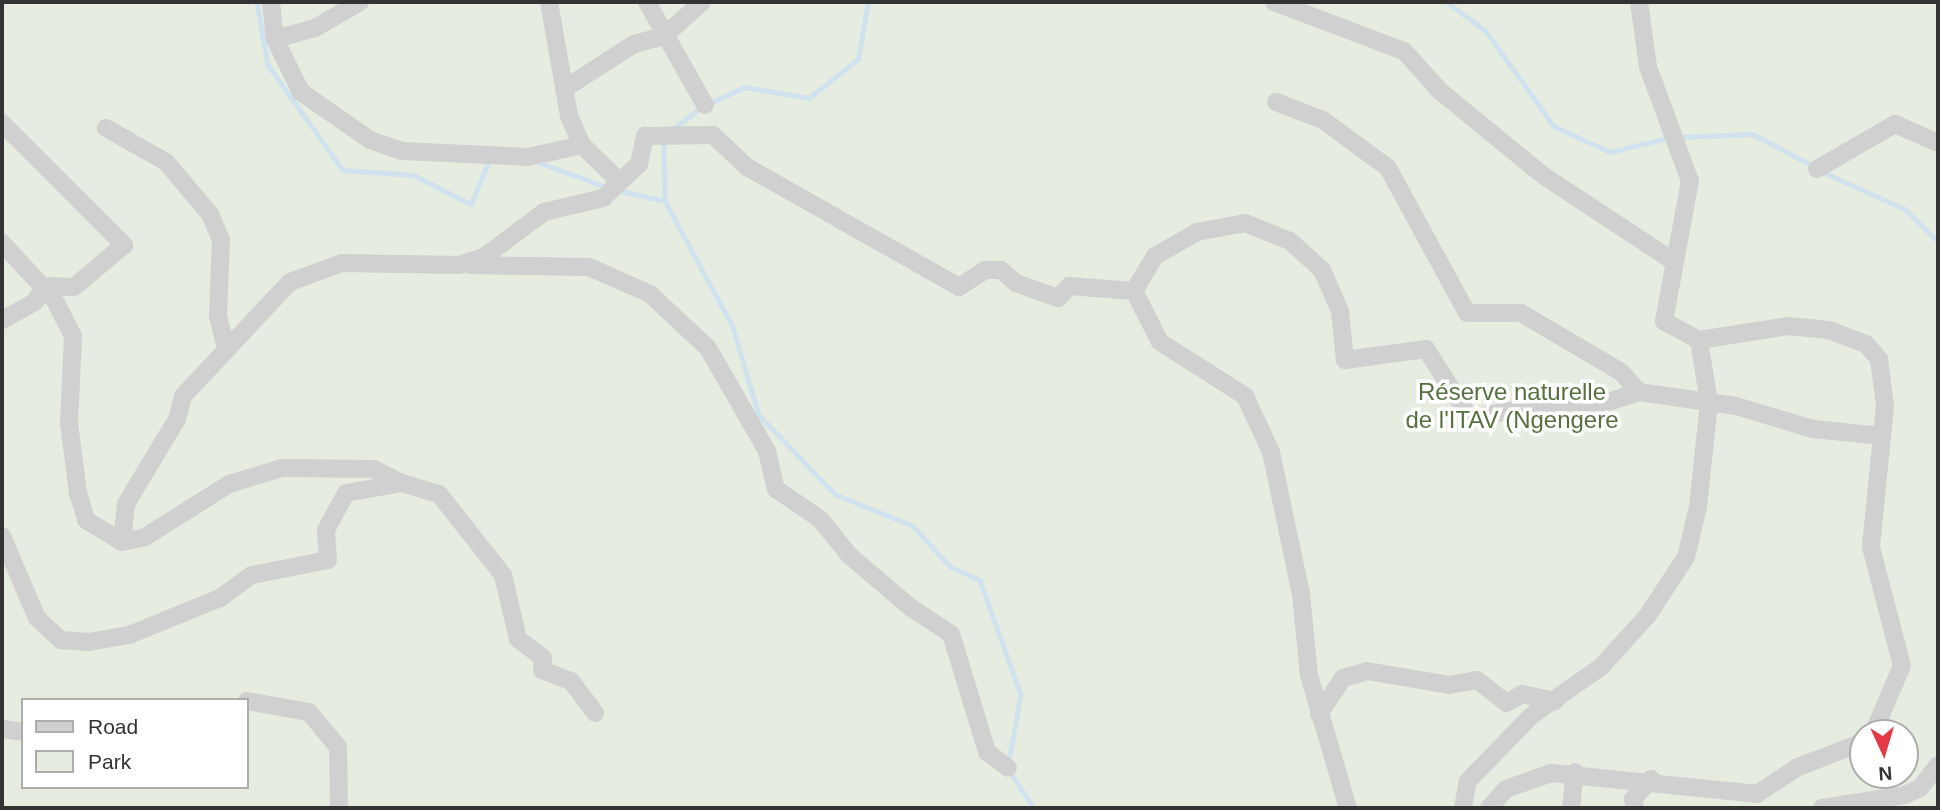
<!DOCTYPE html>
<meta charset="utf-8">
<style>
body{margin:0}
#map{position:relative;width:1940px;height:810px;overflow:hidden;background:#fff;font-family:Helvetica,sans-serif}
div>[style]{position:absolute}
.green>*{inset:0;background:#e6ecdf}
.stream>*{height:4.5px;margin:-2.25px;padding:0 2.25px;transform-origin:2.25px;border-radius:2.25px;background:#cfe2ee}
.minor>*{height:18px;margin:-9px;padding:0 9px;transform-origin:9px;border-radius:9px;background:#d0d0d0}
span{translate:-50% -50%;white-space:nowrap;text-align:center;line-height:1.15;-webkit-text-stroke:7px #fff;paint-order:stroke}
.park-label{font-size:24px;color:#56703f}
.frame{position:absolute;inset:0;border:4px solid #333;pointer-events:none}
.legend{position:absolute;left:21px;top:698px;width:228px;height:91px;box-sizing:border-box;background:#fff;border:2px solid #adadad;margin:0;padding:9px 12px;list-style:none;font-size:21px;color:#333}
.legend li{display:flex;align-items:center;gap:14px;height:35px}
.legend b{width:35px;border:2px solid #adadad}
.north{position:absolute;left:1849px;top:719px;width:70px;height:70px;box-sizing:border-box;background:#fff;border:2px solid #adadad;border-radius:50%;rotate:176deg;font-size:19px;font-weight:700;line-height:28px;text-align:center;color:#333}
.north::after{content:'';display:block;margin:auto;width:24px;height:32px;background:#e63946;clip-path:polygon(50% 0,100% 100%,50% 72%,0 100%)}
</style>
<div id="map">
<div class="green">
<div style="clip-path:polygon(evenodd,2px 2px,1938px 2px,1938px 808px,2px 808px,2px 2px,23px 700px,247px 700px,247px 787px,23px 787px,23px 700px,2px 2px,1863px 733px,1905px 733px,1905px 775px,1863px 775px,1863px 733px)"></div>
</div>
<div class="stream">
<div style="left:257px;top:2px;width:64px;rotate:80.1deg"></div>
<div style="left:268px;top:65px;width:129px;rotate:54.5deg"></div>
<div style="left:343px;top:170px;width:71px;rotate:4deg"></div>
<div style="left:414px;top:175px;width:64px;rotate:27deg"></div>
<div style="left:471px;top:204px;width:44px;rotate:-67.5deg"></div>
<div style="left:1447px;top:2px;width:49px;rotate:36.6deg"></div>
<div style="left:1486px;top:31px;width:117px;rotate:54.4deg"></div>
<div style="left:1554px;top:126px;width:62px;rotate:24.9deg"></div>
<div style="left:1610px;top:152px;width:63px;rotate:-13.8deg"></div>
<div style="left:708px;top:104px;width:41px;rotate:-24.7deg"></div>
<div style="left:745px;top:87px;width:65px;rotate:9.8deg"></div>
<div style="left:809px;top:98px;width:63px;rotate:-38.5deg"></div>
<div style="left:858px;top:59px;width:58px;rotate:-80deg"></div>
<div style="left:671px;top:130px;width:36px;rotate:-37deg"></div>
<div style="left:1680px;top:137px;width:73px;rotate:-2.4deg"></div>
<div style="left:1753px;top:134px;width:68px;rotate:28.1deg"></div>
<div style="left:664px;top:139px;width:62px;rotate:89.1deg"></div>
<div style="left:665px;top:201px;width:143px;rotate:61.6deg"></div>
<div style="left:733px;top:327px;width:92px;rotate:73.5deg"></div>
<div style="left:759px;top:415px;width:110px;rotate:46.1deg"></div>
<div style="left:835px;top:494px;width:84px;rotate:22.3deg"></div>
<div style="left:913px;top:526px;width:56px;rotate:47.2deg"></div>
<div style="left:951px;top:567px;width:32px;rotate:24deg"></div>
<div style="left:980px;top:580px;width:122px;rotate:70.4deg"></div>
<div style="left:1021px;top:695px;width:67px;rotate:100.3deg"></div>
<div style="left:538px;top:162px;width:72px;rotate:20.2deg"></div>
<div style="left:1823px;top:172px;width:90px;rotate:24.3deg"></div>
<div style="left:1905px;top:209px;width:46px;rotate:44.1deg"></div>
<div style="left:617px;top:190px;width:49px;rotate:12.9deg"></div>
<div style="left:1011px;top:773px;width:42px;rotate:56.7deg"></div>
</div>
<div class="minor">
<div style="left:271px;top:2px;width:37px;rotate:84deg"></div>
<div style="left:275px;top:39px;width:59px;rotate:63.9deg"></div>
<div style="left:301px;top:92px;width:84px;rotate:34.8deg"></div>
<div style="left:370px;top:140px;width:34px;rotate:19deg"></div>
<div style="left:402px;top:151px;width:126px;rotate:2.7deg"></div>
<div style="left:528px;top:157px;width:55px;rotate:-12.5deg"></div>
<div style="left:549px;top:2px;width:116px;rotate:80deg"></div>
<div style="left:569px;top:116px;width:32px;rotate:66deg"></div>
<div style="left:582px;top:145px;width:52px;rotate:44.2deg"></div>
<div style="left:647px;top:2px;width:118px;rotate:60.6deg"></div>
<div style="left:1274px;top:2px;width:139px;rotate:20.7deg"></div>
<div style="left:1404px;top:51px;width:54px;rotate:48deg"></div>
<div style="left:1440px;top:91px;width:134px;rotate:39.3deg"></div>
<div style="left:1544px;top:176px;width:154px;rotate:33.4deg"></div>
<div style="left:275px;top:39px;width:41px;rotate:-15.4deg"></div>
<div style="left:315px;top:28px;width:52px;rotate:-30deg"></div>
<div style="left:564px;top:89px;width:83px;rotate:-32.7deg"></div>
<div style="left:634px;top:44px;width:31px;rotate:-15deg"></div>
<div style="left:664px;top:36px;width:51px;rotate:-41.8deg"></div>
<div style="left:1276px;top:102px;width:50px;rotate:21deg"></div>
<div style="left:1323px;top:120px;width:81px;rotate:36.4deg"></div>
<div style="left:1388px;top:168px;width:165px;rotate:61.4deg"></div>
<div style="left:1467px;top:313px;width:54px"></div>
<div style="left:1521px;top:313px;width:116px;rotate:30.5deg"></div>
<div style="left:1621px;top:372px;width:27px;rotate:48deg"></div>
<div style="left:2px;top:123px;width:173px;rotate:45deg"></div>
<div style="left:124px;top:245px;width:65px;rotate:140deg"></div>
<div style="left:74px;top:287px;width:30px;rotate:-178deg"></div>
<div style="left:44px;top:286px;width:18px;rotate:119deg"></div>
<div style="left:35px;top:302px;width:38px;rotate:151deg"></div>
<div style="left:106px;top:128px;width:69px;rotate:29.5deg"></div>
<div style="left:166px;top:162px;width:68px;rotate:49.8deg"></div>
<div style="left:210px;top:214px;width:28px;rotate:67deg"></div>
<div style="left:221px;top:240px;width:76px;rotate:92.3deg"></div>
<div style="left:218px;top:316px;width:32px;rotate:76deg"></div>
<div style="left:1817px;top:169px;width:90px;rotate:-30deg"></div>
<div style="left:1895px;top:124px;width:47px;rotate:23.8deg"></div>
<div style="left:2px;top:243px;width:76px;rotate:47.1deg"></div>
<div style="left:54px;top:299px;width:42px;rotate:62.8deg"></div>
<div style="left:73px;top:336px;width:87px;rotate:92.6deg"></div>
<div style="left:69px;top:423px;width:71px;rotate:82.7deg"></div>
<div style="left:78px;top:493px;width:28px;rotate:73deg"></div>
<div style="left:86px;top:520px;width:42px;rotate:31.4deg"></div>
<div style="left:122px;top:542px;width:38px;rotate:-84deg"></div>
<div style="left:126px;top:504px;width:99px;rotate:-59deg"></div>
<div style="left:177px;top:419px;width:24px;rotate:-75deg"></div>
<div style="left:183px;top:396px;width:156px;rotate:-46.8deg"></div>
<div style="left:290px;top:282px;width:55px;rotate:-20.1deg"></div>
<div style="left:342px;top:263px;width:117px;rotate:1deg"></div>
<div style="left:459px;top:265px;width:26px;rotate:-18deg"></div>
<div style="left:484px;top:257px;width:75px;rotate:-36.9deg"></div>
<div style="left:544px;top:212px;width:61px;rotate:-13.3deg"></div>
<div style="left:603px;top:198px;width:50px;rotate:-43.4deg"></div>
<div style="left:639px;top:164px;width:29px;rotate:-78deg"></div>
<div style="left:645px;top:136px;width:68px;rotate:-0.8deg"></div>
<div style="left:713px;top:135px;width:47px;rotate:43.3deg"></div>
<div style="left:747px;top:167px;width:244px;rotate:29.5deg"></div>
<div style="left:959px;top:287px;width:31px;rotate:-33deg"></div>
<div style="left:985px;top:270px;width:16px"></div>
<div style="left:1001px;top:270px;width:20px;rotate:41deg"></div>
<div style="left:1016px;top:283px;width:45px;rotate:19.7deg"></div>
<div style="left:1058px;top:298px;width:16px;rotate:-47deg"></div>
<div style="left:1069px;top:286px;width:65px;rotate:4.4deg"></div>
<div style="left:1134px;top:291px;width:57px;rotate:63deg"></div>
<div style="left:1160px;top:342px;width:101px;rotate:32.4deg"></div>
<div style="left:1245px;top:396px;width:62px;rotate:65.1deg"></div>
<div style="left:1271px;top:452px;width:145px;rotate:78.1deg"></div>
<div style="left:1301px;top:594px;width:81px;rotate:84.4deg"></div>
<div style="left:1309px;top:675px;width:139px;rotate:73.7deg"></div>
<div style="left:470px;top:265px;width:119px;rotate:1deg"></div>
<div style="left:589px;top:267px;width:67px;rotate:23.9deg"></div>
<div style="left:650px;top:294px;width:79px;rotate:43deg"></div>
<div style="left:708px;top:348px;width:119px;rotate:60.2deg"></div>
<div style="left:767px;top:451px;width:39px;rotate:77deg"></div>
<div style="left:776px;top:489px;width:53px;rotate:34.3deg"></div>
<div style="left:820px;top:519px;width:46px;rotate:51.1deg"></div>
<div style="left:849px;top:555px;width:80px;rotate:40.4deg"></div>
<div style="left:910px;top:607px;width:49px;rotate:33.4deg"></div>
<div style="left:951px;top:634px;width:123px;rotate:73deg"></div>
<div style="left:987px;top:752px;width:26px;rotate:37deg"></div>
<div style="left:1134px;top:291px;width:41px;rotate:-59deg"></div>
<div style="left:1155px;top:256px;width:48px;rotate:-29.7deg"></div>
<div style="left:1197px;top:232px;width:49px;rotate:-10.6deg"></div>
<div style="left:1245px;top:223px;width:48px;rotate:21.8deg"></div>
<div style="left:1290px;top:241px;width:43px;rotate:42.2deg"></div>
<div style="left:1322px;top:270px;width:45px;rotate:66.3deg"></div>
<div style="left:1340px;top:311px;width:49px;rotate:84.2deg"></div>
<div style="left:1345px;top:360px;width:82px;rotate:-7.7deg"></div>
<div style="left:1426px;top:349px;width:82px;rotate:57.5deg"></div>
<div style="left:1470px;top:418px;width:90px;rotate:-10.2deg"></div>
<div style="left:1559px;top:402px;width:46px;rotate:1.2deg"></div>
<div style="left:1605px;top:403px;width:36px;rotate:-18deg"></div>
<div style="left:1639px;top:392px;width:98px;rotate:8.2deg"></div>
<div style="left:1736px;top:406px;width:80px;rotate:16.6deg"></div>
<div style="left:1813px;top:429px;width:69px;rotate:5.8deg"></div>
<div style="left:1699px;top:340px;width:90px;rotate:-8.9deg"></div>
<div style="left:1788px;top:326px;width:41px;rotate:5.6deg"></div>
<div style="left:1829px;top:330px;width:40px;rotate:21deg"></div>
<div style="left:1866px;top:344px;width:20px;rotate:49deg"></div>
<div style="left:1879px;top:359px;width:47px;rotate:82.7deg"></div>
<div style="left:1885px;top:406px;width:142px;rotate:95.7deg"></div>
<div style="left:1871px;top:547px;width:123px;rotate:75.4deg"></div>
<div style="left:1902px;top:666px;width:73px;rotate:113.4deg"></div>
<div style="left:2px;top:536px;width:89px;rotate:66.9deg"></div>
<div style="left:37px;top:618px;width:33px;rotate:43deg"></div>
<div style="left:61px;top:640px;width:28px;rotate:4deg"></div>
<div style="left:89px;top:642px;width:41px;rotate:-9.9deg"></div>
<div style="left:129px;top:635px;width:98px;rotate:-22.1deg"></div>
<div style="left:220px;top:598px;width:39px;rotate:-36deg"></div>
<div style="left:252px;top:575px;width:77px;rotate:-11.2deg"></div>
<div style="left:328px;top:560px;width:30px;rotate:-94deg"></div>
<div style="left:326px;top:530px;width:42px;rotate:-61.6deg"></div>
<div style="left:346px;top:493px;width:57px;rotate:-10.1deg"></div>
<div style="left:402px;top:483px;width:39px;rotate:17deg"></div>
<div style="left:439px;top:494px;width:103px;rotate:51.7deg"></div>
<div style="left:503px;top:575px;width:66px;rotate:76.8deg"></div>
<div style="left:518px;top:639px;width:31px;rotate:37deg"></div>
<div style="left:543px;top:658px;width:12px;rotate:95deg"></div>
<div style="left:542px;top:670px;width:31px;rotate:21deg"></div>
<div style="left:571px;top:681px;width:40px;rotate:53deg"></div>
<div style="left:122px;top:542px;width:24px;rotate:-12deg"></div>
<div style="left:145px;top:537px;width:99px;rotate:-32.2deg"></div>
<div style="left:229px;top:484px;width:55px;rotate:-16.8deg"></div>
<div style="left:282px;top:468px;width:92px;rotate:0.6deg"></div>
<div style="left:374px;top:469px;width:31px;rotate:27deg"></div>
<div style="left:247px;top:701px;width:63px;rotate:10.1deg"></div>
<div style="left:309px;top:712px;width:45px;rotate:50.4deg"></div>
<div style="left:338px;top:747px;width:61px;rotate:89.1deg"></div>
<div style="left:1319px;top:714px;width:43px;rotate:-56.3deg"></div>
<div style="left:1343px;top:678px;width:25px;rotate:-16deg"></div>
<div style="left:1367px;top:671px;width:83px;rotate:9.7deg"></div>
<div style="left:1449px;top:685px;width:28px;rotate:-10deg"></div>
<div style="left:1477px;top:680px;width:37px;rotate:38deg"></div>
<div style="left:1506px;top:703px;width:18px;rotate:-29deg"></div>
<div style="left:1522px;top:694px;width:34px;rotate:12deg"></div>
<div style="left:2px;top:729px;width:21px;rotate:8deg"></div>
<div style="left:1463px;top:808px;width:27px;rotate:-80deg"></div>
<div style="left:1468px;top:781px;width:91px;rotate:-45.9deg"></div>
<div style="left:1531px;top:716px;width:85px;rotate:-35deg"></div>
<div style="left:1601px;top:667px;width:70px;rotate:-47.9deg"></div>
<div style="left:1648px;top:615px;width:69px;rotate:-56.8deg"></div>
<div style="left:1686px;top:557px;width:51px;rotate:-76.5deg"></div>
<div style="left:1698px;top:507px;width:105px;rotate:-84deg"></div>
<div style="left:1709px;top:403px;width:64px;rotate:-99deg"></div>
<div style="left:1699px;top:340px;width:40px;rotate:-152deg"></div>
<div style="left:1664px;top:321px;width:142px;rotate:-79.5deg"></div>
<div style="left:1690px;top:181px;width:121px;rotate:-110.2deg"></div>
<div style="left:1648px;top:67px;width:66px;rotate:-97.9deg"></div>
<div style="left:1489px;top:808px;width:25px;rotate:-48deg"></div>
<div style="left:1506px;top:789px;width:48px;rotate:-19.6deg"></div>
<div style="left:1551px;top:773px;width:207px;rotate:5.8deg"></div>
<div style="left:1757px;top:794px;width:49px;rotate:-33.4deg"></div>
<div style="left:1798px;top:767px;width:70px;rotate:-21deg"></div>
<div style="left:1571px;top:808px;width:36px;rotate:-84deg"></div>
<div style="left:1635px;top:808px;width:9px;rotate:-103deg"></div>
<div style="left:1633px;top:799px;width:27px;rotate:-48deg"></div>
<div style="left:1822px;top:808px;width:84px;rotate:-8.9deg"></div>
<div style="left:1905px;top:795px;width:17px;rotate:-25deg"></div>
<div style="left:1920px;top:788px;width:29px;rotate:-52deg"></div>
</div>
<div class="park-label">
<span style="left:1512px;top:406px">Réserve naturelle<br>de l'ITAV (Ngengere</span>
</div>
<div class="frame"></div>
<ul class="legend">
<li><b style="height:9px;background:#d0d0d0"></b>Road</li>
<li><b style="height:19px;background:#e6ecdf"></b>Park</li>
</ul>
<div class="north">N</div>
</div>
